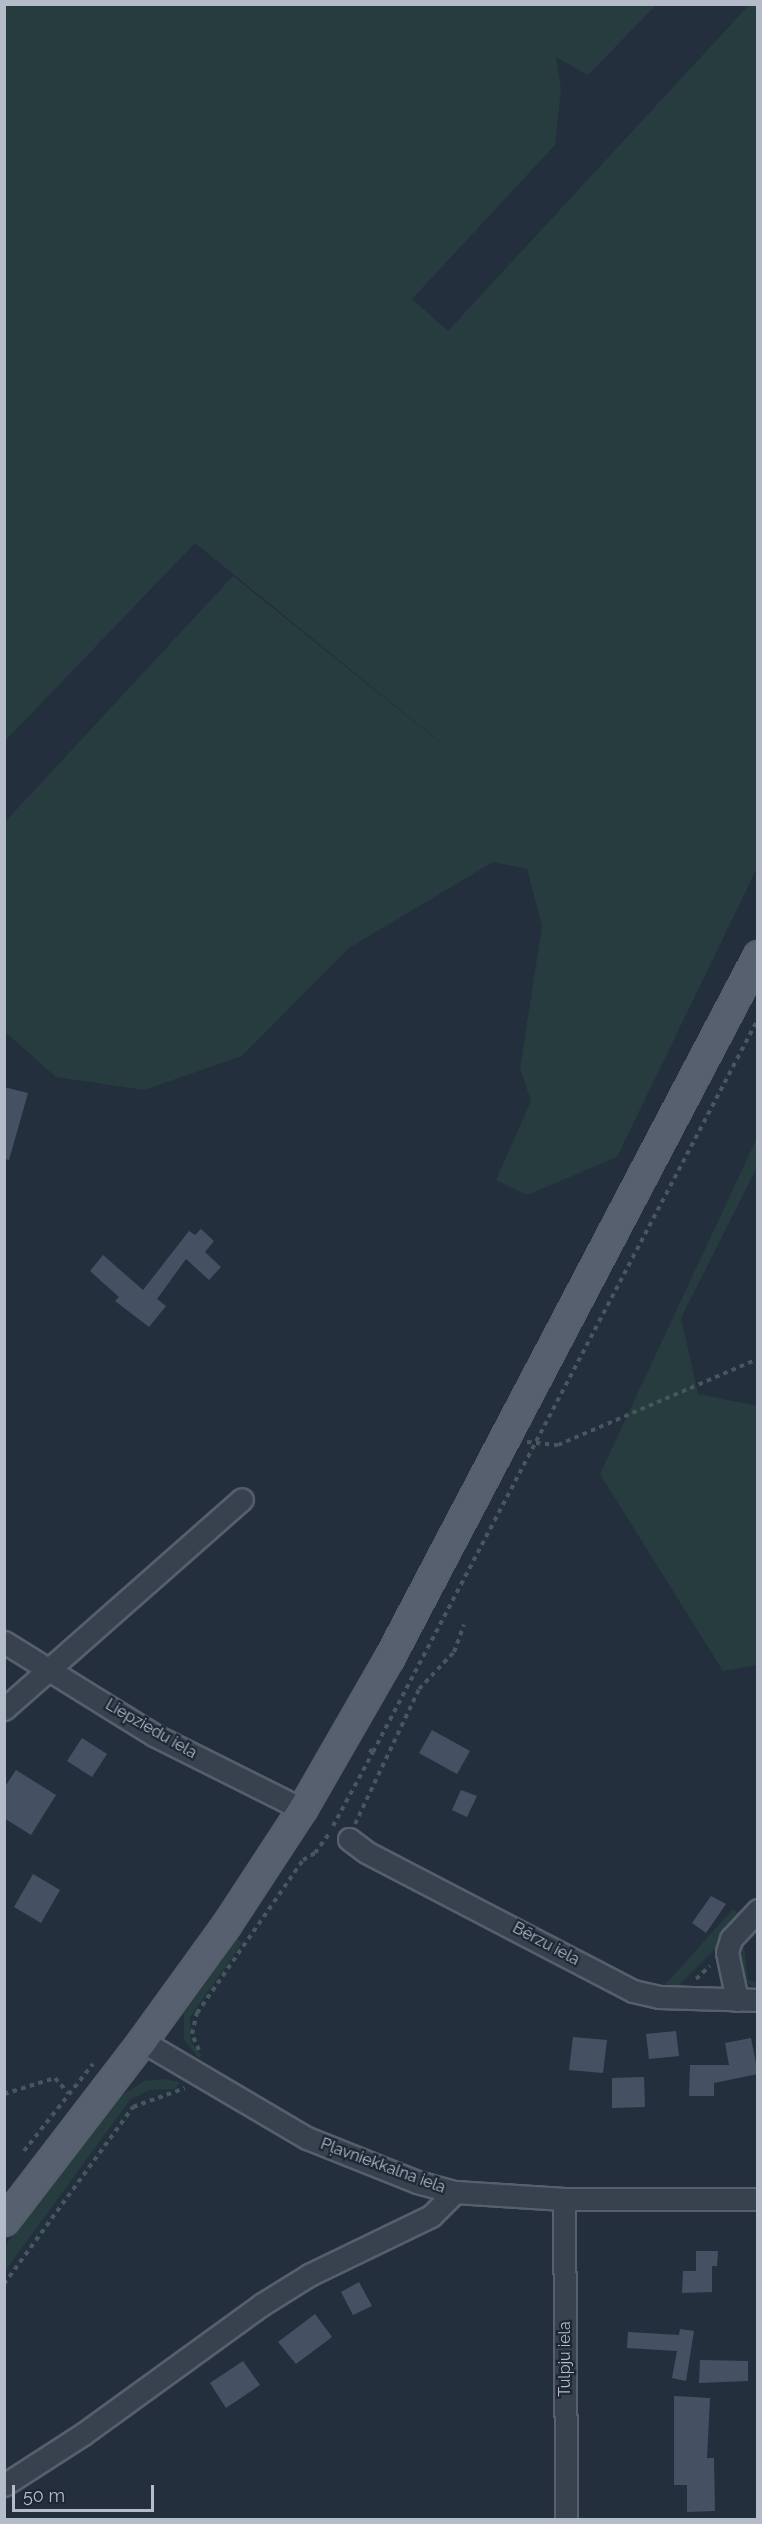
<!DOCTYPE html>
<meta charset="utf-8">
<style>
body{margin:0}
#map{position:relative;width:762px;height:2524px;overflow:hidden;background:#242f3e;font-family:Raleway,sans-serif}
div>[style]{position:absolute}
.green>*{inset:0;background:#263c3f}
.building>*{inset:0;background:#455162}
.path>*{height:4px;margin-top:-2px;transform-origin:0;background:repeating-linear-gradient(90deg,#44595c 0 4.5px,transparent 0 9px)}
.roads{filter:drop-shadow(2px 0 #565f6c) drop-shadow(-2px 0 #565f6c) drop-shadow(0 2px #565f6c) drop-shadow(0 -2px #565f6c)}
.minor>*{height:21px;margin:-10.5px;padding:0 10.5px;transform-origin:10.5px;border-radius:10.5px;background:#38414e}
.major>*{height:27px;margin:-13.5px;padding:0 13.5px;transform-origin:13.5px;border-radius:13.5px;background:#56606e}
span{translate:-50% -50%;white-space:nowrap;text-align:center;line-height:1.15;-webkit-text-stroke:4.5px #1d2633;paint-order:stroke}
.street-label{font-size:16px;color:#b4bcc9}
.frame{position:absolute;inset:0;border:6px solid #b4bcc9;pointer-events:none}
.scale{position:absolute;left:12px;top:2485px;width:142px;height:27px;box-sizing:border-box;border:3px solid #b4bcc9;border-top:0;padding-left:8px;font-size:18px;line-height:21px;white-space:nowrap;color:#b4bcc9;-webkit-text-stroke:4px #1d2633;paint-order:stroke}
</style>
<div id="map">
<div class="green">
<div style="clip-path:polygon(5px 4px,656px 5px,588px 75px,556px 57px,561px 89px,555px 145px,412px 299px,448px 331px,749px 5px,757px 5px,757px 868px,617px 1157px,527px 1195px,496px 1180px,531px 1101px,520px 1068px,542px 926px,527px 869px,493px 862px,349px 948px,242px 1056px,144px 1090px,56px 1077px,5px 1032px,5px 822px,233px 576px,499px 790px,195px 543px,5px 741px)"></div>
<div style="clip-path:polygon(757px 1138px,757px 1167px,681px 1318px,698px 1394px,757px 1406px,757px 1665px,723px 1671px,600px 1474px)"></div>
<div style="clip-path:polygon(733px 1909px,743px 1917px,719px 1945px,675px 1989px,664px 1986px)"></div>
<div style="clip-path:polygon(757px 1920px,757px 1930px,744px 1946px,748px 1980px,757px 1983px,757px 1991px,739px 1975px,736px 1957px,742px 1941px)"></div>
<div style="clip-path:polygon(237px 1938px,242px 1943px,190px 2017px,191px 2042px,201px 2055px,199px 2058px,184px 2040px,184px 2013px)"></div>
<div style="clip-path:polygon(163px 2079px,180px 2082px,175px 2089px,149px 2090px,130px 2100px,5px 2271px,5px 2246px,119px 2097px,144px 2081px)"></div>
</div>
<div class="building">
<div style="clip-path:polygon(4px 1087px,28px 1093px,9px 1160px,4px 1159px)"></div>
<div style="clip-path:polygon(201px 1229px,214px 1241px,205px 1252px,221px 1267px,209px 1280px,186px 1259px,157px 1299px,166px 1306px,149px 1327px,115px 1301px,119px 1297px,90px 1271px,103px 1255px,143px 1290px,189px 1231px,195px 1235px)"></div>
<div style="clip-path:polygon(432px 1730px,470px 1751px,457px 1774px,419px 1753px)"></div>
<div style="clip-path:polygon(82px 1738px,107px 1754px,92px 1777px,67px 1761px)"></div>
<div style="clip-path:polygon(16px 1770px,56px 1795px,31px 1835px,4px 1818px,4px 1788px)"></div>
<div style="clip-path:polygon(461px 1790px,477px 1796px,467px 1817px,452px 1810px)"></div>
<div style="clip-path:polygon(33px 1874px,60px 1890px,41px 1923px,14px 1907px)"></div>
<div style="clip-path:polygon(711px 1896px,726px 1904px,706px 1933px,692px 1923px)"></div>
<div style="clip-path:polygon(676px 2031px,679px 2056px,649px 2059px,646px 2034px)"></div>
<div style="clip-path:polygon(573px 2037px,607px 2040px,603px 2073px,569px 2070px)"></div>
<div style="clip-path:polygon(751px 2038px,758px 2074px,714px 2083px,714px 2096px,689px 2096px,690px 2065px,729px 2065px,725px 2043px)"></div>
<div style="clip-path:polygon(644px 2077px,645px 2107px,612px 2108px,612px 2078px)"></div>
<div style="clip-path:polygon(696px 2251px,718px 2251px,717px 2266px,712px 2266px,712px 2292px,682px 2293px,683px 2271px,696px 2271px)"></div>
<div style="clip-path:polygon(359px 2282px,372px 2306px,353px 2315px,341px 2292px)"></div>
<div style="clip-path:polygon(315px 2314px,332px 2337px,296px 2364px,278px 2342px)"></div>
<div style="clip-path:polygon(680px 2329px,694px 2331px,686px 2381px,672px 2378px,677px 2351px,627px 2348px,628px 2332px,679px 2335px)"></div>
<div style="clip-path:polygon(700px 2360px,748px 2361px,748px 2381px,699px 2383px)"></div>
<div style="clip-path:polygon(243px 2361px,260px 2385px,226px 2408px,210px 2383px)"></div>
<div style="clip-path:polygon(674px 2396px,710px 2398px,707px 2458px,714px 2458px,715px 2511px,687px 2512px,687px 2485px,674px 2485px)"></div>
</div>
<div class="path">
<div style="left:527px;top:1442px;width:31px;rotate:6deg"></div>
<div style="left:558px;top:1445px;width:218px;rotate:-23.3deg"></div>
<div style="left:373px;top:1752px;width:828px;rotate:-62.29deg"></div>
<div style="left:355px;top:1824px;width:149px;rotate:-64.6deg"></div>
<div style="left:419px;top:1689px;width:51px;rotate:-46.6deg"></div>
<div style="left:454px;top:1652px;width:29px;rotate:-70deg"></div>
<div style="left:333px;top:1826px;width:84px;rotate:-61.6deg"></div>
<div style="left:373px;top:1752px;width:8px;rotate:-150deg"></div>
<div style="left:696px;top:1979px;width:19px;rotate:-43deg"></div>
<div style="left:199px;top:2050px;width:17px;rotate:-114deg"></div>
<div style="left:192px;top:2034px;width:22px;rotate:-77deg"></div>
<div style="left:197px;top:2013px;width:186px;rotate:-55.3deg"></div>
<div style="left:303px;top:1860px;width:14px;rotate:-30deg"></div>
<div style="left:315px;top:1853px;width:26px;rotate:-54deg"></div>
<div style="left:4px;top:2094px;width:53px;rotate:-17.4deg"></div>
<div style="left:55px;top:2078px;width:20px;rotate:49deg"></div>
<div style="left:24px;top:2151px;width:111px;rotate:-51.6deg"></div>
<div style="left:4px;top:2284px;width:219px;rotate:-53.9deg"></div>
<div style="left:133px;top:2107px;width:55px;rotate:-20.1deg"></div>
</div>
<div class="roads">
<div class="minor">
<div style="left:4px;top:1642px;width:176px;rotate:31.8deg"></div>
<div style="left:154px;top:1735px;width:165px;rotate:26.6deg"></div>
<div style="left:4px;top:1709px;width:317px;rotate:-41.4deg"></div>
<div style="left:349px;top:1839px;width:21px;rotate:37deg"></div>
<div style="left:366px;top:1852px;width:301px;rotate:27.5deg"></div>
<div style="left:633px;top:1991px;width:27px;rotate:13deg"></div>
<div style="left:659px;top:1997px;width:99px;rotate:1.7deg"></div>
<div style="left:737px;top:2000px;width:49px;rotate:-101.8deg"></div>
<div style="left:727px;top:1952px;width:14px;rotate:-73deg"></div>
<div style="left:731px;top:1939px;width:40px;rotate:-47deg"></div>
<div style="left:142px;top:2041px;width:191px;rotate:30.5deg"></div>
<div style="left:307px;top:2138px;width:118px;rotate:21.8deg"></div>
<div style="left:417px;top:2182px;width:39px;rotate:15deg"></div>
<div style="left:455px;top:2192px;width:109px;rotate:3.7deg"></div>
<div style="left:564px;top:2199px;width:194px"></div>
<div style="left:564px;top:2199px;width:321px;rotate:89.6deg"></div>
<div style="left:4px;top:2485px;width:94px;rotate:-32.8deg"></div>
<div style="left:83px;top:2434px;width:220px;rotate:-35.9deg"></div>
<div style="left:261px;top:2305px;width:57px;rotate:-32deg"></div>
<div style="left:309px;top:2275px;width:136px;rotate:-25.8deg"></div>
<div style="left:431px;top:2216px;width:34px;rotate:-45deg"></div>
</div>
<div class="major">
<div style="left:4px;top:2221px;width:227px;rotate:-52.5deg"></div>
<div style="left:142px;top:2041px;width:143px;rotate:-54.1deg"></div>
<div style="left:226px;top:1925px;width:139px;rotate:-56.8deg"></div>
<div style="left:302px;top:1809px;width:174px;rotate:-60.1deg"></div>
<div style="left:389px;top:1658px;width:794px;rotate:-62.31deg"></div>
</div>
</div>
<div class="street-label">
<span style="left:151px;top:1729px;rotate:30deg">Liepziedu iela</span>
<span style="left:546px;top:1944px;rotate:28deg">Bērzu iela</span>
<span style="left:383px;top:2166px;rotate:20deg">Pļavniekkalna iela</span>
<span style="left:565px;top:2359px;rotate:-90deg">Tulpju iela</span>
</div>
<div class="frame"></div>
<div class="scale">50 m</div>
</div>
